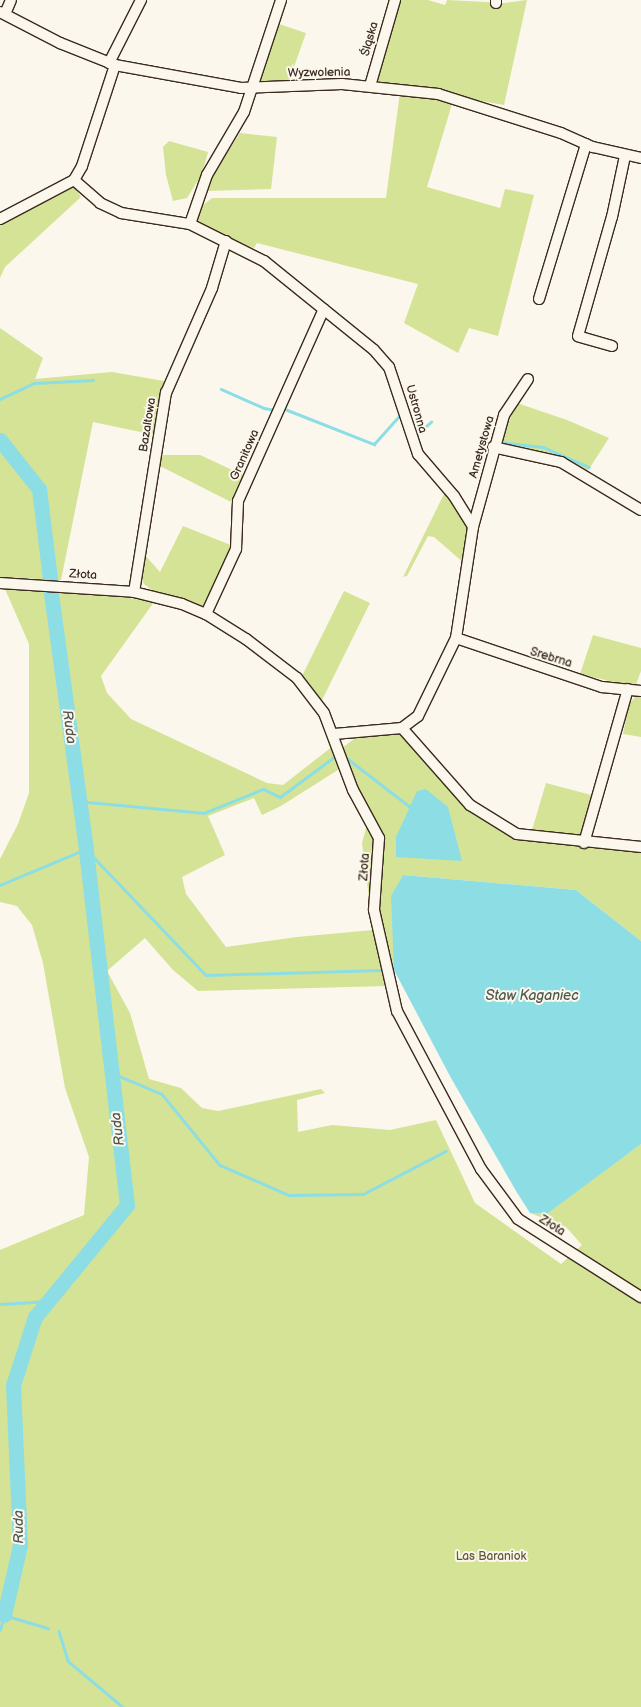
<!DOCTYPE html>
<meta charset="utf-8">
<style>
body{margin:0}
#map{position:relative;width:641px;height:1707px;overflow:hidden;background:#fbf7ec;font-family:"Balsamiq Sans",sans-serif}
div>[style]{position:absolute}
.green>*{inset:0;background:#d5e396}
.water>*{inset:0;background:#8cdee4}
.stream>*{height:2.5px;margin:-1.25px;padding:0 1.25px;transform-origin:1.25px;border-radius:1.25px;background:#8cdee4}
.river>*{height:15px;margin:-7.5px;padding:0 7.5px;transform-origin:7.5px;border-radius:7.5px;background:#8cdee4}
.roads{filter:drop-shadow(1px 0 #3b2a1e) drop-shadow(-1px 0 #3b2a1e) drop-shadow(0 1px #3b2a1e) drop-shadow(0 -1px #3b2a1e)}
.minor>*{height:10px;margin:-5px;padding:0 5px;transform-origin:5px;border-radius:5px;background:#fbf7ec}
span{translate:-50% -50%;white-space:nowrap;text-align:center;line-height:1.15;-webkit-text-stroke:4px #fbf7ec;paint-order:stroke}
.street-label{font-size:12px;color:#3b2a1e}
.park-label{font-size:12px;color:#62583c}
.water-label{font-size:14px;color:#4f5750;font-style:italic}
</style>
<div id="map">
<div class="green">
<div style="clip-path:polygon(399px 0,428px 0,445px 5px,447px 0,504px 3px,527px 0,504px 105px,375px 82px)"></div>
<div style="clip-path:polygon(276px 23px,306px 33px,289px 81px,254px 84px)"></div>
<div style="clip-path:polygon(400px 92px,426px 96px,452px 104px,427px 187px,500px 208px,505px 189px,534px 195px,498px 336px,469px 328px,458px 353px,404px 323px,418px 284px,257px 243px,254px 248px,232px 241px,197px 221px,203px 205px,212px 198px,386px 198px)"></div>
<div style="clip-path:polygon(240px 133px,277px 137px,271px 189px,206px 191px,211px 177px)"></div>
<div style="clip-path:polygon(169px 141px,208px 152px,202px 174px,187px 198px,173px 201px,166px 175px,163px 147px)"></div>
<div style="clip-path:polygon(74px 186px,81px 197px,5px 267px,0 278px,0 223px)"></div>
<div style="clip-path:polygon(0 328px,43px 358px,35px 379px,112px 372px,164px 381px,155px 435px,93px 422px,61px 580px,0 577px)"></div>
<div style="clip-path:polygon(517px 403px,567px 420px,609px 438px,587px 472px,563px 458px,499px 443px)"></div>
<div style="clip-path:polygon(159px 455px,200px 455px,243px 475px,231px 502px,160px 466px,157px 473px)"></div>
<div style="clip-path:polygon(445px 492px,469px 531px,465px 564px,434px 537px,428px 536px,407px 576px,403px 577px)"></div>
<div style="clip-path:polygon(183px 526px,233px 546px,202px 607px,157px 594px,144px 584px,141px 578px,144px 554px,160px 572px)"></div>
<div style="clip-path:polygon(5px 589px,104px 594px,154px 602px,101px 676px,107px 693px,131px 719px,267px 783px,283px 785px,333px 746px,341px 768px,281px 806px,262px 815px,254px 798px,208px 816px,225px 855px,182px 877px,186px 894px,226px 947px,297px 937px,373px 930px,362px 843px,368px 821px,342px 748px,358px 736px,398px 732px,471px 812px,512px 836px,641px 852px,641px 941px,576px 890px,403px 875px,395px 969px,388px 986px,198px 991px,173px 970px,145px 938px,107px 971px,130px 1013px,149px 1079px,181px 1088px,202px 1108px,218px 1111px,321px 1089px,325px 1093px,297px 1100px,298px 1132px,332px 1125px,390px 1130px,436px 1120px,475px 1203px,561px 1264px,582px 1245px,566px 1227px,530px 1213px,548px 1212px,641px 1144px,641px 1707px,0 1707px,0 1250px,84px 1215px,89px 1157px,65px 1088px,43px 963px,32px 925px,17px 906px,0 902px,0 859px,18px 824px,29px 793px,29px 644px)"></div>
<div style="clip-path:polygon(344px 591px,370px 603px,322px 700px,301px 678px)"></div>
<div style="clip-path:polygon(593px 635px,641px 648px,641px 671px,635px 687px,580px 674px)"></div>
<div style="clip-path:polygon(638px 694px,641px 694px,641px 737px,623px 734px,629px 704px)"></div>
<div style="clip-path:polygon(546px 783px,595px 796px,584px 832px,576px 838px,532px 830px)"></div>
</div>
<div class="water">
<div style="clip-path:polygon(426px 789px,448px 807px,462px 861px,396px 857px,396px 837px,417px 791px)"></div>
<div style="clip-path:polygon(403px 875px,576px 890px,641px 941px,641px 1144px,548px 1213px,530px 1213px,516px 1191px,451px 1078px,394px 970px,391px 896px)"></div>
</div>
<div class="stream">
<div style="left:221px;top:389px;width:47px;rotate:23.8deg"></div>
<div style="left:264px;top:408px;width:11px;rotate:10deg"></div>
<div style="left:0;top:399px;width:38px;rotate:-25deg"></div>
<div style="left:35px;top:383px;width:58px;rotate:-3deg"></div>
<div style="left:285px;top:409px;width:96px;rotate:21.5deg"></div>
<div style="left:374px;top:444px;width:36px;rotate:-48deg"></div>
<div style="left:416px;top:435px;width:20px;rotate:-41deg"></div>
<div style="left:500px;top:442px;width:43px;rotate:6.6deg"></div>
<div style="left:543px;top:447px;width:50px;rotate:23.5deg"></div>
<div style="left:348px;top:759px;width:77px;rotate:37.6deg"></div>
<div style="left:77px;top:801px;width:128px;rotate:5.4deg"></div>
<div style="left:204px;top:813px;width:64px;rotate:-22.1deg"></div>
<div style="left:263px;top:789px;width:19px;rotate:25deg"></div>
<div style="left:280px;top:797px;width:67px;rotate:-36.5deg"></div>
<div style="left:0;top:885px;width:93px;rotate:-22.7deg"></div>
<div style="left:86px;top:849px;width:174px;rotate:46.4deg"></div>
<div style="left:206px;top:975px;width:175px;rotate:-1.6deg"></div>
<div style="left:112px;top:1073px;width:54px;rotate:22.8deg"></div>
<div style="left:162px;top:1094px;width:92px;rotate:50.8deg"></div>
<div style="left:220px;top:1165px;width:75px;rotate:23.5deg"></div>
<div style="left:289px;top:1195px;width:74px;rotate:-0.8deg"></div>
<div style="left:363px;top:1194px;width:93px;rotate:-27.4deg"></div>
<div style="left:0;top:1304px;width:49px;rotate:-3.5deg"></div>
<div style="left:0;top:1630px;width:16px;rotate:-75deg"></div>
<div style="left:4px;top:1615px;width:46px;rotate:16.5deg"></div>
<div style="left:59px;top:1631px;width:31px;rotate:73deg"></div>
<div style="left:68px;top:1661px;width:72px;rotate:39.9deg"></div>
</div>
<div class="river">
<div style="left:0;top:440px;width:63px;rotate:51.5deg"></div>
<div style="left:39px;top:489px;width:91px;rotate:83deg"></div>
<div style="left:4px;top:1615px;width:72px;rotate:-77.1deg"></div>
<div style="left:20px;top:1545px;width:160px;rotate:-92.5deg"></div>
<div style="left:13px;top:1385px;width:71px;rotate:-72.1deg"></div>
<div style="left:35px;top:1317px;width:145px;rotate:-50.6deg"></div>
<div style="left:127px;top:1205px;width:358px;rotate:-96.6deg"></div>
<div style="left:86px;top:849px;width:258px;rotate:-97.8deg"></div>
</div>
<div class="roads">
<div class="minor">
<div style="left:496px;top:3px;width:3px;rotate:-90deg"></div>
<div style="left:0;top:12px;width:68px;rotate:27.3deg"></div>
<div style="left:60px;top:43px;width:59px;rotate:21.8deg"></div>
<div style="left:115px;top:65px;width:128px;rotate:10.3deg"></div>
<div style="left:241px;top:88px;width:101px;rotate:-2.3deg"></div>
<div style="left:342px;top:84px;width:97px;rotate:5.9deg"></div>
<div style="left:438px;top:94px;width:129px;rotate:17.6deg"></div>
<div style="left:561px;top:133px;width:35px;rotate:24deg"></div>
<div style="left:593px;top:147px;width:49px;rotate:12.9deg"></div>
<div style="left:5px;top:14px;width:15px;rotate:-67deg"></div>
<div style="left:109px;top:63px;width:71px;rotate:-63.1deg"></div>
<div style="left:370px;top:86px;width:90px;rotate:-73.8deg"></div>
<div style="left:74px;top:180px;width:35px;rotate:41deg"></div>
<div style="left:100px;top:203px;width:23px;rotate:25deg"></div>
<div style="left:121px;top:213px;width:70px;rotate:9.1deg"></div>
<div style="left:190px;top:224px;width:83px;rotate:26.6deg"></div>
<div style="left:264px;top:261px;width:141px;rotate:39deg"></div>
<div style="left:374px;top:350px;width:23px;rotate:49deg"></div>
<div style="left:389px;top:367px;width:92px;rotate:71.6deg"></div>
<div style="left:418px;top:454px;width:55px;rotate:49.4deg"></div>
<div style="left:454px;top:496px;width:36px;rotate:58deg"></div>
<div style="left:473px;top:527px;width:112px;rotate:98.7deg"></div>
<div style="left:456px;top:638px;width:87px;rotate:116deg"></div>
<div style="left:418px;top:716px;width:20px;rotate:143deg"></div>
<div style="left:402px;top:728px;width:68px;rotate:175deg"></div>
<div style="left:0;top:219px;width:84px;rotate:-27.8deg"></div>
<div style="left:74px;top:180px;width:16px;rotate:-60deg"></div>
<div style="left:82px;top:166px;width:106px;rotate:-71.9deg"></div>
<div style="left:190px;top:224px;width:52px;rotate:-70.9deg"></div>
<div style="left:207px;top:175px;width:73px;rotate:-59.6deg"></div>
<div style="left:244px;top:112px;width:118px;rotate:-71.7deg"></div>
<div style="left:539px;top:299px;width:162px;rotate:-73.1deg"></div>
<div style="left:612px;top:346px;width:35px;rotate:-164deg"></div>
<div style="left:578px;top:336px;width:124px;rotate:-74.1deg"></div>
<div style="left:612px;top:217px;width:62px;rotate:-78deg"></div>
<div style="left:493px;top:447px;width:70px;rotate:12.4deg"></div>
<div style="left:561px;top:462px;width:93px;rotate:31deg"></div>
<div style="left:473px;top:527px;width:116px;rotate:-74.5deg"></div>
<div style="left:504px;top:415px;width:43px;rotate:-56.3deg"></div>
<div style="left:0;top:583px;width:134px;rotate:3.8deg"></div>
<div style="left:134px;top:592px;width:49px;rotate:14deg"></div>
<div style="left:182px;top:604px;width:26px;rotate:23deg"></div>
<div style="left:206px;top:614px;width:47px;rotate:32deg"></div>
<div style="left:246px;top:639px;width:64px;rotate:37.4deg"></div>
<div style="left:297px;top:678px;width:44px;rotate:52.4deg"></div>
<div style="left:324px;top:713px;width:82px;rotate:69.4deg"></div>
<div style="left:353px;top:790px;width:55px;rotate:61.6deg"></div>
<div style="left:379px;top:838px;width:72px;rotate:94deg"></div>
<div style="left:374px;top:910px;width:104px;rotate:77.2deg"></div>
<div style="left:397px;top:1011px;width:179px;rotate:62deg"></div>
<div style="left:481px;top:1169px;width:62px;rotate:53.5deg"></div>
<div style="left:518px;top:1219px;width:146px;rotate:32.4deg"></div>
<div style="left:134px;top:592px;width:202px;rotate:-80.9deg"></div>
<div style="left:166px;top:393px;width:115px;rotate:-66.3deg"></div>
<div style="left:212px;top:288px;width:49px;rotate:-73.4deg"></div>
<div style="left:206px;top:614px;width:72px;rotate:-65.2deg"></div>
<div style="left:236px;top:549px;width:48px;rotate:-87.6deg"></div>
<div style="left:238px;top:501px;width:210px;rotate:-65.9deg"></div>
<div style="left:456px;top:638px;width:154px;rotate:18.6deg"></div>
<div style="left:602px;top:687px;width:39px;rotate:6deg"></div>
<div style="left:402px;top:728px;width:103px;rotate:48.6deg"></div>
<div style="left:470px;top:805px;width:55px;rotate:31.7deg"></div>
<div style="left:517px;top:834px;width:125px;rotate:6deg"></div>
<div style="left:584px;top:843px;width:160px;rotate:-74.1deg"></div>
</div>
</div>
<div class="street-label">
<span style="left:370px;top:39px;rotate:-74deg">Śląska</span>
<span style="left:319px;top:73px;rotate:-1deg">Wyzwolenia</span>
<span style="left:416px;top:409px;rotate:74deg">Ustronna</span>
<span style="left:148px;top:425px;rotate:-81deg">Bazaltowa</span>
<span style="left:482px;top:447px;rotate:-74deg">Ametystowa</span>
<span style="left:245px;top:455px;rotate:-66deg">Granitowa</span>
<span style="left:83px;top:575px;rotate:3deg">Złota</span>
<span style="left:551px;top:658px;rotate:17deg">Srebrna</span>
<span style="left:365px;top:867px;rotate:-86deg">Złota</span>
<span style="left:552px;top:1226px;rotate:32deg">Złota</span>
</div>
<div class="park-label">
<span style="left:491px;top:1557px">Las Baraniok</span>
</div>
<div class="water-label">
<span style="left:69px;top:727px;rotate:82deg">Ruda</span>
<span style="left:532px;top:996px">Staw Kaganiec</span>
<span style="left:118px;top:1129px;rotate:-97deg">Ruda</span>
<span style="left:19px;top:1527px;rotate:-91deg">Ruda</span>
</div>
</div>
